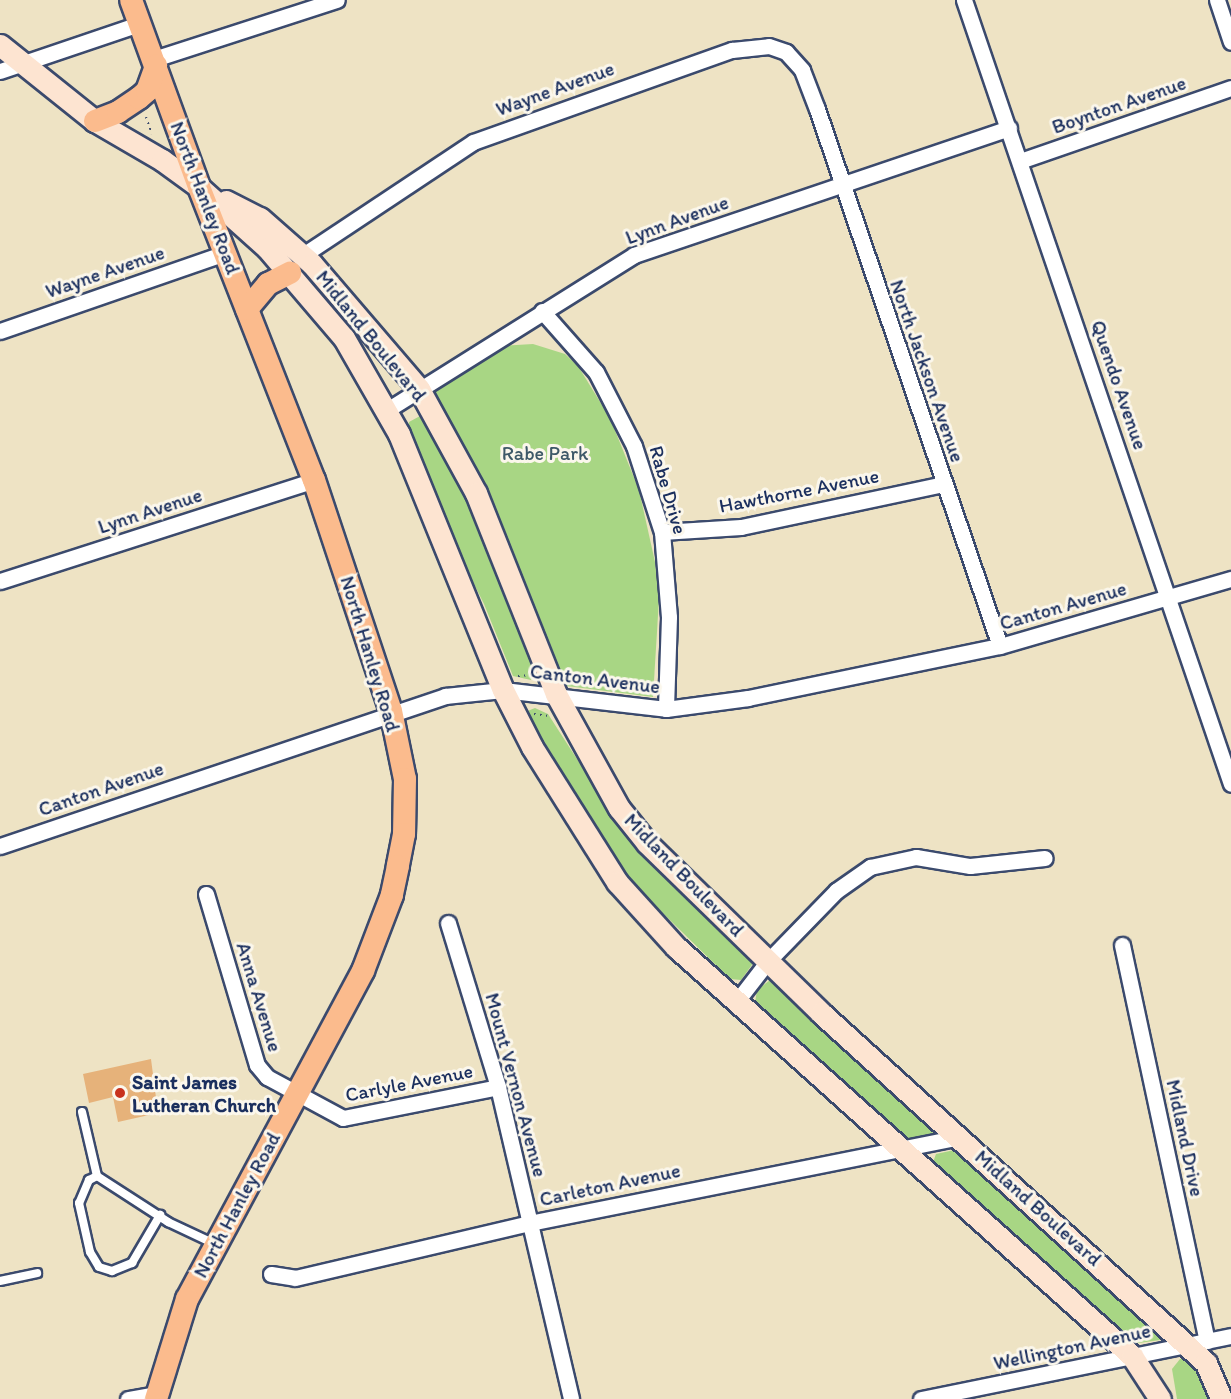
<!DOCTYPE html>
<style>
body{margin:0}
#map{position:relative;width:1231px;height:1399px;overflow:hidden;background:#eee3c4;font-family:Itim,sans-serif}
div>[style]{position:absolute}
.green>*{inset:0;background:#a8d684}
.building>*{inset:0;background:#e6b27a}
.path>*{height:2px;margin-top:-1px;transform-origin:0;background:repeating-linear-gradient(90deg,#3b4a6d 0 1.5px,transparent 0 6px)}
.roads{filter:drop-shadow(2px 0 #3b4a6d) drop-shadow(-2px 0 #3b4a6d) drop-shadow(0 2px #3b4a6d) drop-shadow(0 -2px #3b4a6d)}
.lane>*{height:8px;margin:-4px;padding:0 4px;transform-origin:4px;border-radius:4px;background:#fff}
.street>*{height:15px;margin:-7.5px;padding:0 7.5px;transform-origin:7.5px;border-radius:7.5px;background:#fff}
.secondary>*{height:21px;margin:-10.5px;padding:0 10.5px;transform-origin:10.5px;border-radius:10.5px;background:#fde4d1}
.primary>*{height:22px;margin:-11px;padding:0 11px;transform-origin:11px;border-radius:11px;background:#fbbb8d}
.dots>*{width:16px;height:16px;translate:-50% -50%;box-sizing:border-box;border:3px solid #fbf7ec;border-radius:50%}
span{translate:-50% -50%;white-space:nowrap;text-align:center;line-height:1.15;-webkit-text-stroke:6px #fbf7ec;paint-order:stroke}
.street-label{font-size:20px;color:#1b2f5e}
.park-label{font-size:20px;color:#3e5968}
.poi-label{font-size:20px;color:#1b2f5e;font-weight:700}
.left{translate:0 -50%;text-align:left}
</style>
<div id="map">
<div class="green">
<div style="clip-path:polygon(533px 344px,565px 354px,578px 366px,610px 418px,639px 490px,655px 562px,659px 599px,653px 697px,559px 685px,429px 392px,500px 346px)"></div>
<div style="clip-path:polygon(420px 416px,454px 467px,489px 545px,535px 671px,531px 680px,513px 676px,484px 604px,452px 540px,408px 428px,409px 422px)"></div>
<div style="clip-path:polygon(535px 708px,548px 714px,622px 829px,754px 962px,741px 980px,730px 979px,627px 878px,590px 829px,525px 712px)"></div>
<div style="clip-path:polygon(774px 977px,938px 1132px,909px 1140px,902px 1137px,755px 1003px,757px 990px)"></div>
<div style="clip-path:polygon(959px 1149px,1163px 1336px,1160px 1340px,1132px 1344px,932px 1165px,936px 1154px)"></div>
<div style="clip-path:polygon(1180px 1359px,1189px 1359px,1213px 1399px,1177px 1399px,1172px 1369px)"></div>
</div>
<div class="building">
<div style="clip-path:polygon(151px 1059px,158px 1113px,118px 1122px,113px 1097px,89px 1103px,83px 1074px)"></div>
</div>
<div class="path">
<div style="left:146px;top:117px;width:18px;rotate:71deg"></div>
<div style="left:518px;top:676px;width:12px;rotate:-5deg"></div>
<div style="left:534px;top:714px;width:15px;rotate:8deg"></div>
</div>
<div class="roads">
<div class="lane">
<div style="left:82px;top:1112px;width:66px;rotate:76.8deg"></div>
<div style="left:97px;top:1176px;width:9px;rotate:153deg"></div>
<div style="left:89px;top:1180px;width:25px;rotate:113deg"></div>
<div style="left:79px;top:1203px;width:50px;rotate:77.3deg"></div>
<div style="left:90px;top:1252px;width:17px;rotate:59deg"></div>
<div style="left:99px;top:1267px;width:14px;rotate:17deg"></div>
<div style="left:112px;top:1271px;width:22px;rotate:-22deg"></div>
<div style="left:132px;top:1263px;width:56px;rotate:-59.7deg"></div>
<div style="left:97px;top:1176px;width:85px;rotate:32.9deg"></div>
<div style="left:168px;top:1222px;width:52px;rotate:25.1deg"></div>
<div style="left:0;top:1281px;width:38px;rotate:-12deg"></div>
</div>
<div class="street">
<div style="left:964px;top:0;width:828px;rotate:71.19deg"></div>
<div style="left:1217px;top:0;width:44px;rotate:71.6deg"></div>
<div style="left:154px;top:59px;width:192px;rotate:-17.9deg"></div>
<div style="left:0;top:71px;width:147px;rotate:-18.7deg"></div>
<div style="left:1020px;top:161px;width:223px;rotate:-19.1deg"></div>
<div style="left:303px;top:255px;width:204px;rotate:-33.6deg"></div>
<div style="left:473px;top:142px;width:275px;rotate:-19.6deg"></div>
<div style="left:732px;top:50px;width:37px;rotate:-6deg"></div>
<div style="left:769px;top:46px;width:18px;rotate:19deg"></div>
<div style="left:786px;top:52px;width:24px;rotate:48deg"></div>
<div style="left:802px;top:70px;width:42px;rotate:69deg"></div>
<div style="left:817px;top:109px;width:567px;rotate:71.18deg"></div>
<div style="left:542px;top:311px;width:81px;rotate:48.5deg"></div>
<div style="left:596px;top:372px;width:83px;rotate:62.8deg"></div>
<div style="left:634px;top:446px;width:90px;rotate:72deg"></div>
<div style="left:662px;top:532px;width:85px;rotate:85.3deg"></div>
<div style="left:669px;top:617px;width:92px;rotate:91.9deg"></div>
<div style="left:0;top:331px;width:238px;rotate:-19.1deg"></div>
<div style="left:387px;top:410px;width:292px;rotate:-32.1deg"></div>
<div style="left:634px;top:255px;width:396px;rotate:-18.7deg"></div>
<div style="left:662px;top:532px;width:79px;rotate:-3.6deg"></div>
<div style="left:741px;top:527px;width:207px;rotate:-12deg"></div>
<div style="left:0;top:581px;width:330px;rotate:-17.8deg"></div>
<div style="left:0;top:846px;width:470px;rotate:-18.6deg"></div>
<div style="left:445px;top:696px;width:58px;rotate:-5.9deg"></div>
<div style="left:503px;top:690px;width:164px;rotate:6.6deg"></div>
<div style="left:666px;top:709px;width:83px;rotate:-7.6deg"></div>
<div style="left:748px;top:698px;width:257px;rotate:-11.7deg"></div>
<div style="left:1000px;top:646px;width:241px;rotate:-16.2deg"></div>
<div style="left:206px;top:894px;width:178px;rotate:73.4deg"></div>
<div style="left:257px;top:1065px;width:16px;rotate:50deg"></div>
<div style="left:267px;top:1077px;width:86px;rotate:28.3deg"></div>
<div style="left:343px;top:1118px;width:158px;rotate:-11.3deg"></div>
<div style="left:448px;top:923px;width:171px;rotate:73deg"></div>
<div style="left:498px;top:1087px;width:320px;rotate:76.8deg"></div>
<div style="left:1122px;top:945px;width:405px;rotate:77.9deg"></div>
<div style="left:737px;top:1001px;width:51px;rotate:-52.2deg"></div>
<div style="left:768px;top:961px;width:98px;rotate:-45.8deg"></div>
<div style="left:836px;top:891px;width:42px;rotate:-35.2deg"></div>
<div style="left:870px;top:867px;width:47px;rotate:-12.3deg"></div>
<div style="left:916px;top:857px;width:55px;rotate:9.5deg"></div>
<div style="left:970px;top:866px;width:75px;rotate:-6.1deg"></div>
<div style="left:271px;top:1274px;width:24px;rotate:9deg"></div>
<div style="left:295px;top:1278px;width:241px;rotate:-13.2deg"></div>
<div style="left:530px;top:1223px;width:438px;rotate:-11.3deg"></div>
<div style="left:128px;top:1399px;width:29px;rotate:-10deg"></div>
<div style="left:921px;top:1399px;width:316px;rotate:-11.5deg"></div>
</div>
<div class="secondary">
<div style="left:0;top:45px;width:122px;rotate:38.7deg"></div>
<div style="left:95px;top:121px;width:78px;rotate:30.2deg"></div>
<div style="left:162px;top:160px;width:46px;rotate:36.1deg"></div>
<div style="left:199px;top:187px;width:91px;rotate:41.9deg"></div>
<div style="left:267px;top:248px;width:118px;rotate:49.5deg"></div>
<div style="left:344px;top:338px;width:111px;rotate:60.2deg"></div>
<div style="left:399px;top:434px;width:276px;rotate:67.9deg"></div>
<div style="left:503px;top:690px;width:64px;rotate:63deg"></div>
<div style="left:532px;top:747px;width:160px;rotate:57.8deg"></div>
<div style="left:617px;top:882px;width:88px;rotate:47.8deg"></div>
<div style="left:676px;top:947px;width:613px;rotate:41.89deg"></div>
<div style="left:1132px;top:1356px;width:51px;rotate:56.9deg"></div>
<div style="left:226px;top:201px;width:38px;rotate:27deg"></div>
<div style="left:260px;top:218px;width:69px;rotate:41.5deg"></div>
<div style="left:312px;top:264px;width:165px;rotate:49.4deg"></div>
<div style="left:419px;top:389px;width:119px;rotate:61.3deg"></div>
<div style="left:476px;top:493px;width:216px;rotate:68.3deg"></div>
<div style="left:556px;top:694px;width:130px;rotate:61.1deg"></div>
<div style="left:619px;top:808px;width:45px;rotate:51.3deg"></div>
<div style="left:647px;top:843px;width:243px;rotate:44.3deg"></div>
<div style="left:821px;top:1013px;width:520px;rotate:42.27deg"></div>
<div style="left:1206px;top:1363px;width:39px;rotate:67deg"></div>
</div>
<div class="primary">
<div style="left:131px;top:0;width:199px;rotate:70deg"></div>
<div style="left:199px;top:187px;width:315px;rotate:68.6deg"></div>
<div style="left:314px;top:480px;width:243px;rotate:71.6deg"></div>
<div style="left:391px;top:711px;width:69px;rotate:78.4deg"></div>
<div style="left:405px;top:779px;width:55px;rotate:91deg"></div>
<div style="left:404px;top:834px;width:33px;rotate:101deg"></div>
<div style="left:398px;top:866px;width:30px;rotate:102deg"></div>
<div style="left:392px;top:895px;width:81px;rotate:110.9deg"></div>
<div style="left:363px;top:971px;width:372px;rotate:118.2deg"></div>
<div style="left:187px;top:1299px;width:105px;rotate:107.2deg"></div>
<div style="left:95px;top:121px;width:25px;rotate:-21deg"></div>
<div style="left:118px;top:112px;width:25px;rotate:-34deg"></div>
<div style="left:139px;top:98px;width:11px;rotate:-41deg"></div>
<div style="left:147px;top:91px;width:27px;rotate:-70deg"></div>
<div style="left:247px;top:309px;width:33px;rotate:-50deg"></div>
<div style="left:268px;top:284px;width:25px;rotate:-27deg"></div>
</div>
</div>
<div class="dots">
<div style="left:120px;top:1093px;background:#c8321e"></div>
</div>
<div class="street-label">
<span style="left:555px;top:89px;rotate:-20deg">Wayne Avenue</span>
<span style="left:1119px;top:105px;rotate:-19deg">Boynton Avenue</span>
<span style="left:205px;top:198px;rotate:69deg">North Hanley Road</span>
<span style="left:677px;top:220px;rotate:-20deg">Lynn Avenue</span>
<span style="left:105px;top:272px;rotate:-19deg">Wayne Avenue</span>
<span style="left:371px;top:336px;rotate:51deg">Midland Boulevard</span>
<span style="left:927px;top:371px;rotate:71deg">North Jackson Avenue</span>
<span style="left:1119px;top:385px;rotate:71deg">Quendo Avenue</span>
<span style="left:668px;top:490px;rotate:74deg">Rabe Drive</span>
<span style="left:799px;top:491px;rotate:-11deg">Hawthorne Avenue</span>
<span style="left:150px;top:511px;rotate:-18deg">Lynn Avenue</span>
<span style="left:1063px;top:606px;rotate:-16deg">Canton Avenue</span>
<span style="left:370px;top:654px;rotate:73deg">North Hanley Road</span>
<span style="left:595px;top:679px;rotate:7deg">Canton Avenue</span>
<span style="left:101px;top:789px;rotate:-19deg">Canton Avenue</span>
<span style="left:684px;top:875px;rotate:46deg">Midland Boulevard</span>
<span style="left:259px;top:997px;rotate:73deg">Anna Avenue</span>
<span style="left:409px;top:1083px;rotate:-11deg">Carlyle Avenue</span>
<span style="left:516px;top:1085px;rotate:75deg">Mount Vernon Avenue</span>
<span style="left:1185px;top:1138px;rotate:78deg">Midland Drive</span>
<span style="left:610px;top:1185px;rotate:-12deg">Carleton Avenue</span>
<span style="left:237px;top:1205px;rotate:-62deg">North Hanley Road</span>
<span style="left:1038px;top:1208px;rotate:42deg">Midland Boulevard</span>
<span style="left:1072px;top:1347px;rotate:-12deg">Wellington Avenue</span>
</div>
<div class="park-label">
<span style="left:545px;top:453px">Rabe Park</span>
</div>
<div class="poi-label">
<span class="left" style="left:132px;top:1094px">Saint James<br>Lutheran Church</span>
</div>
</div>
